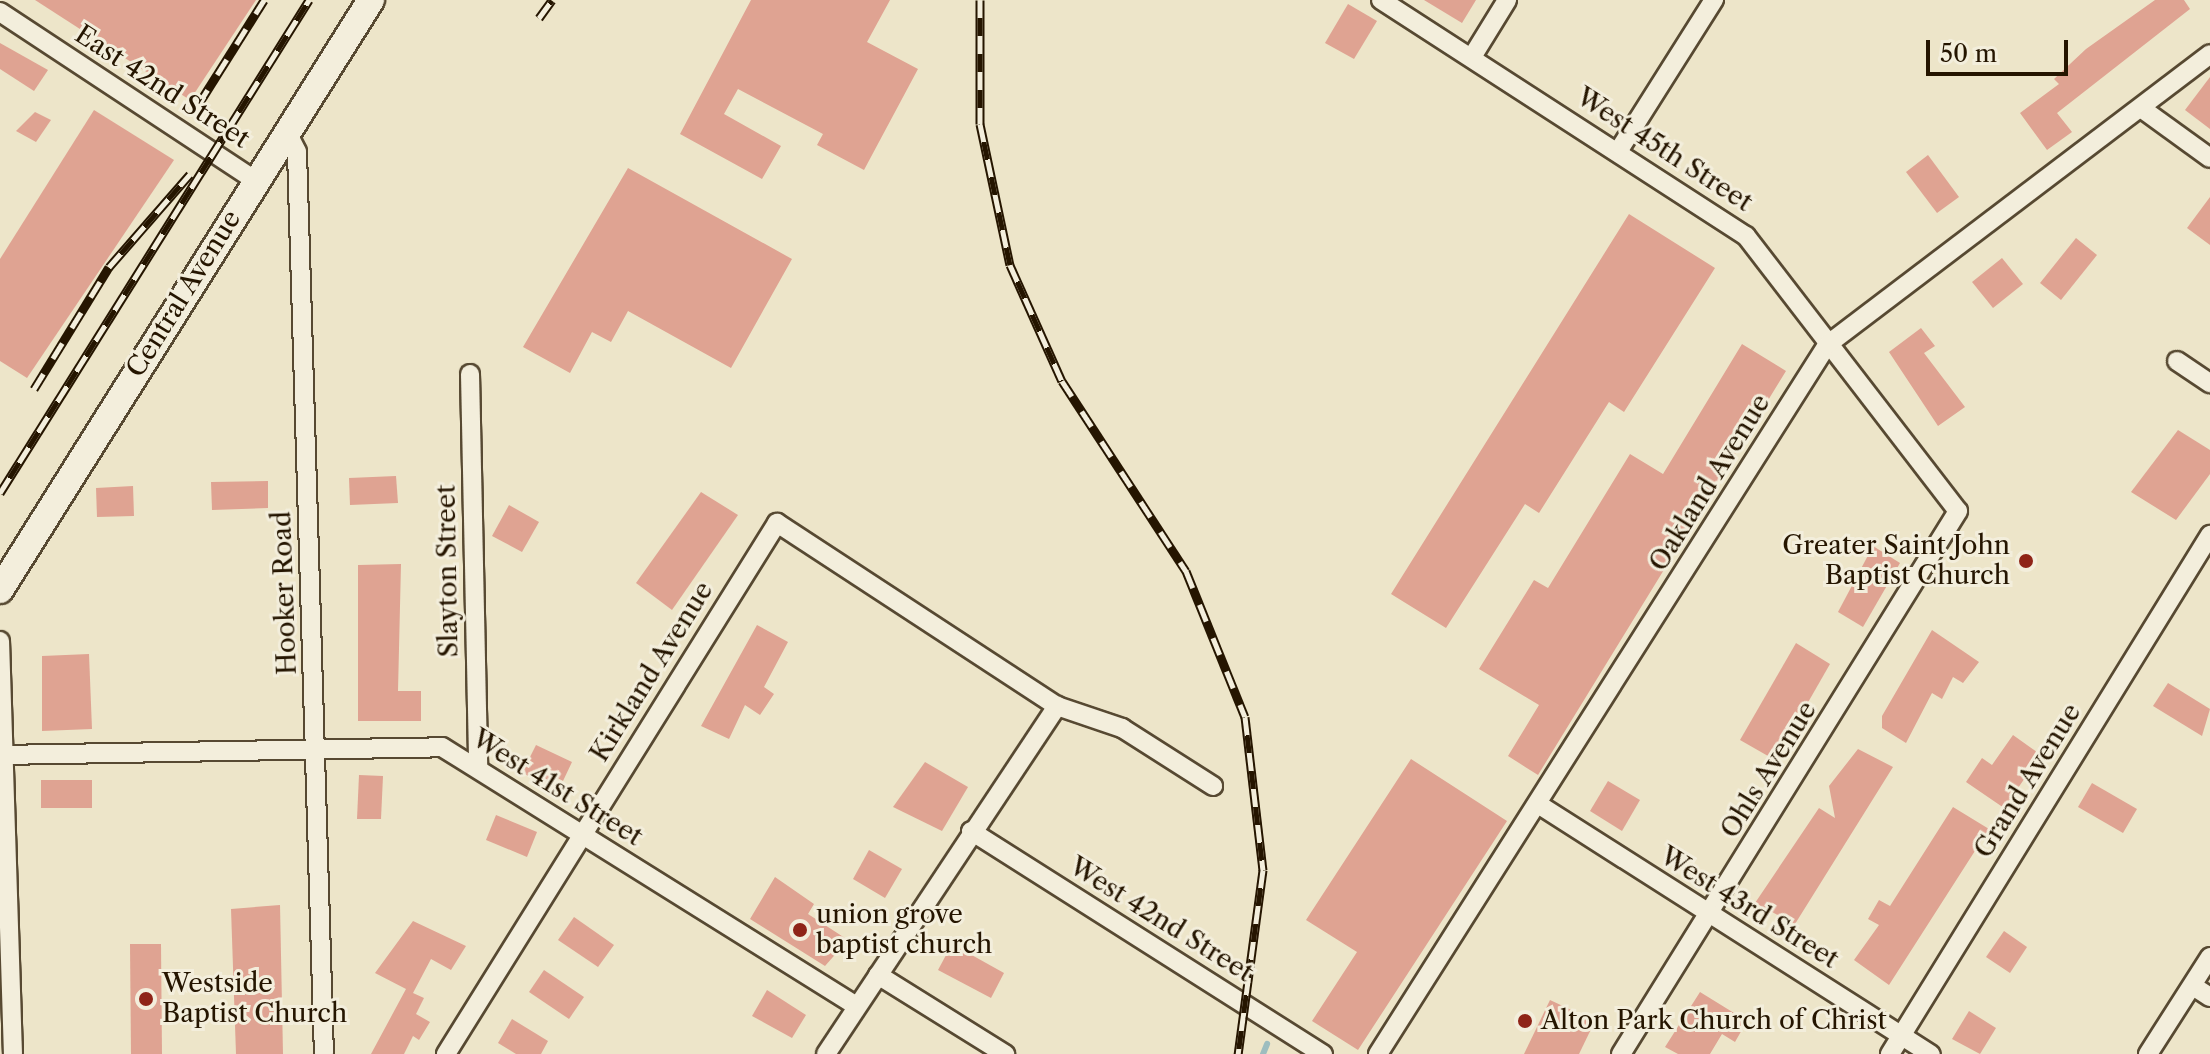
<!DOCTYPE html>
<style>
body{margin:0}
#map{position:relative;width:2210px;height:1054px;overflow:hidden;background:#ede5c9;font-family:"Libre Caslon Text",serif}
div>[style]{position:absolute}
.stream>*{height:6px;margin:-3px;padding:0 3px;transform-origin:3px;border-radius:3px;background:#9dbdbf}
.building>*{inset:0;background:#dfa392}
.roads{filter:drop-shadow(2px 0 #574932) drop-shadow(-2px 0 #574932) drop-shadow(0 2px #574932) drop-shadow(0 -2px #574932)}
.street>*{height:18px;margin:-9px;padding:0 9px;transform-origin:9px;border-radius:9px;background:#f3eedc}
.secondary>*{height:26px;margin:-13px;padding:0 13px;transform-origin:13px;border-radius:13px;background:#f3eedc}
.rail>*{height:9px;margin-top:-4.5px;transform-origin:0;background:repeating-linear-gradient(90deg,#f3eedc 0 18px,#251500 0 36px);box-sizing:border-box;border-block:2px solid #251500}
.dots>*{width:22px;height:22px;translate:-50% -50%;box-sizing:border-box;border:4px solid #f3eedc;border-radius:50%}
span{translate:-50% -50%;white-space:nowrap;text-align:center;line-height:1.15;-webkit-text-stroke:6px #f3eedc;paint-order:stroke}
.street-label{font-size:26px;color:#251500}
.poi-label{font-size:26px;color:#251500}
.right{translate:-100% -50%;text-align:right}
.left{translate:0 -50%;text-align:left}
.scale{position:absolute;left:1926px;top:40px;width:142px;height:36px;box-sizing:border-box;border:4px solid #251500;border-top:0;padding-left:10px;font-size:24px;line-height:28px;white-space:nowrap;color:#251500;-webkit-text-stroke:6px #f3eedc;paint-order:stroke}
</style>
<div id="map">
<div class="stream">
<div style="left:1263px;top:1054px;width:11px;rotate:-68deg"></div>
</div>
<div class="building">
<div style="clip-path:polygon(35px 0,256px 0,190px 100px)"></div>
<div style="clip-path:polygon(751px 0,890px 0,867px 42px,918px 69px,864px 170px,817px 145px,823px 134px,738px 89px,724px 114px,781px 146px,762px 179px,680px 134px)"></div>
<div style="clip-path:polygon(1424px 0,1476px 0,1462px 23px)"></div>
<div style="clip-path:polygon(2155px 0,2184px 0,2190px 9px,2057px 113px,2072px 132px,2047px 150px,2020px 113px,2059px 84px,2054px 79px,2086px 49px)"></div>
<div style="clip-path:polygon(1348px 4px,1377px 21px,1354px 59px,1325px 43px)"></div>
<div style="clip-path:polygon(0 43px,48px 70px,34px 91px,0 69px)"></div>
<div style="clip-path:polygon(2210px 77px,2210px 129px,2185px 110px)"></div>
<div style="clip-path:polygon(94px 110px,174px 160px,27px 378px,0 361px,0 259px)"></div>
<div style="clip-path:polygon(35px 112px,51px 120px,36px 142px,16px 131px)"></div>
<div style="clip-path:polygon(1928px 155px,1959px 197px,1937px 213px,1906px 172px)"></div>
<div style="clip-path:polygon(628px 168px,792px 259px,731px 368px,628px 311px,611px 342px,592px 332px,570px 373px,523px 347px)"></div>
<div style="clip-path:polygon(2210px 197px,2210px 245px,2187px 228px)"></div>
<div style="clip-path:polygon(1629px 214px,1715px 268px,1624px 412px,1609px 402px,1539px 513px,1525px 504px,1446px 628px,1391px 594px)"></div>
<div style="clip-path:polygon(2076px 238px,2097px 255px,2061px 300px,2040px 283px)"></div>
<div style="clip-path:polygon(2002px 258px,2023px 284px,1993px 308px,1972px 282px)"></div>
<div style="clip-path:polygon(1921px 328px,1935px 346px,1924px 353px,1965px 407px,1938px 426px,1889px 352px)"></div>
<div style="clip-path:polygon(1742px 344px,1786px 371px,1538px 775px,1508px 756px,1539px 705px,1479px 669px,1534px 580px,1548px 588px,1630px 454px,1663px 474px)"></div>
<div style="clip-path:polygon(2178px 430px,2210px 450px,2210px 474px,2176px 520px,2131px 492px)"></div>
<div style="clip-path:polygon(396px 476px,398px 503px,350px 505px,349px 478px)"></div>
<div style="clip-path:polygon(268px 481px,268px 508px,212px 510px,211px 482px)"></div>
<div style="clip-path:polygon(133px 486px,134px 516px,97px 517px,96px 488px)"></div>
<div style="clip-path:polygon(701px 492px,738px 515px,672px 610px,636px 583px)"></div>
<div style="clip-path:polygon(509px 505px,539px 522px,522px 552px,492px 536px)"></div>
<div style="clip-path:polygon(1873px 546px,1900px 563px,1863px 627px,1838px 612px)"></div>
<div style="clip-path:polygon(401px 564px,398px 691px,421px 691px,421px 721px,358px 721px,358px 565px)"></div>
<div style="clip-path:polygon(757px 625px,788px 642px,764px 687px,774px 694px,760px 715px,745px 705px,729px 739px,701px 726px)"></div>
<div style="clip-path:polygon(1932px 630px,1979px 662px,1963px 683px,1953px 677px,1942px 699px,1932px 693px,1906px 743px,1882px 728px,1882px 716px)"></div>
<div style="clip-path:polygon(1796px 643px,1830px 664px,1775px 760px,1740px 740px)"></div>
<div style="clip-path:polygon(89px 654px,92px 729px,42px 731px,42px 656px)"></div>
<div style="clip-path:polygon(2168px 683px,2210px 709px,2202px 736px,2153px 706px)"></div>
<div style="clip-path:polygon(2013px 735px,2041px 755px,2004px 808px,1966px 782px,1982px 758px,1992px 765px)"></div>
<div style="clip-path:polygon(536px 745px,572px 762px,563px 781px,552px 775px,547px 785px,522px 773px)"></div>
<div style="clip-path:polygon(1858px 749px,1893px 767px,1795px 924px,1755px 903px,1819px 808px,1835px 818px,1829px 786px)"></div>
<div style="clip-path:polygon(1411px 759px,1507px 821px,1358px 1050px,1312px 1021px,1357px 952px,1306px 920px)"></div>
<div style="clip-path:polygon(925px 762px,968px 787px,942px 831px,893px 807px)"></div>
<div style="clip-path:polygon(359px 775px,383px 776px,381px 819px,357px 819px)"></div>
<div style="clip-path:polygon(41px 780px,92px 780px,92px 808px,41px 808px)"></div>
<div style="clip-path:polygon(1608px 781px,1640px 800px,1622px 831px,1590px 811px)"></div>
<div style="clip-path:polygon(2092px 783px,2137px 809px,2123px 833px,2078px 807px)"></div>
<div style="clip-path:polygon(1953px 807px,1989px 829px,1889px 985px,1854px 960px,1879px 925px,1868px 919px,1879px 900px,1890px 906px)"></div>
<div style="clip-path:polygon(496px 815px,537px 832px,527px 857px,486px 840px)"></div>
<div style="clip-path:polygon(869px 850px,902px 869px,885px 898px,853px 879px)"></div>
<div style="clip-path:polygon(775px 877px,814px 904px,808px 914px,848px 940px,825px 966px,750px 919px)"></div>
<div style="clip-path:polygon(280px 905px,283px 1054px,236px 1054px,231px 909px)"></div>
<div style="clip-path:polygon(574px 917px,614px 945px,598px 967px,558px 940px)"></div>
<div style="clip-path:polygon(413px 921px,466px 946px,451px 970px,431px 959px,413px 993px,424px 998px,416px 1014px,430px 1022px,419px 1040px,413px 1036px,404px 1054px,371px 1054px,406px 989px,375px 973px)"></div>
<div style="clip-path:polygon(2004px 931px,2027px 947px,2010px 973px,1986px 957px)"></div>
<div style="clip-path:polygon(130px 944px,161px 944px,162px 1054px,131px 1054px)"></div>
<div style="clip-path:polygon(952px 944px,1004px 973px,991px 998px,938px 970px)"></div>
<div style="clip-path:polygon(544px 970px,584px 997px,569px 1019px,529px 992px)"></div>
<div style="clip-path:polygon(767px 990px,806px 1015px,792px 1038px,752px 1016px)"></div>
<div style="clip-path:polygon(1700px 992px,1747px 1021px,1735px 1042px,1722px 1034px,1710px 1054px,1678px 1054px,1665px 1047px)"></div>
<div style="clip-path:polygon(1550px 1000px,1595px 1021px,1579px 1054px,1524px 1054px)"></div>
<div style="clip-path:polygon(1969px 1011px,1996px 1028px,1980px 1054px,1952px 1039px)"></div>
<div style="clip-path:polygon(512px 1019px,548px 1041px,541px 1054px,516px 1054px,498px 1043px)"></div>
</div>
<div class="roads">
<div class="street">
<div style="left:1381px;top:0;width:435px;rotate:32.9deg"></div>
<div style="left:1746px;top:236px;width:347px;rotate:52.4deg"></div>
<div style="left:1958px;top:511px;width:639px;rotate:121.82deg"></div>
<div style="left:0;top:12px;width:305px;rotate:33.4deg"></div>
<div style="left:1472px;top:57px;width:67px;rotate:-58.4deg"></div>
<div style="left:2141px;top:108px;width:85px;rotate:35.9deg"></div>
<div style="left:287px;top:132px;width:22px;rotate:63deg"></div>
<div style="left:297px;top:152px;width:902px;rotate:88.29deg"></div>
<div style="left:1619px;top:150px;width:178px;rotate:-57.7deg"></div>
<div style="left:2177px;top:361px;width:40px;rotate:34deg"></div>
<div style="left:470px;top:374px;width:392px;rotate:88.8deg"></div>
<div style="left:0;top:641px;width:413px;rotate:88.2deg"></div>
<div style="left:0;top:755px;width:442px;rotate:-1deg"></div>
<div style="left:442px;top:747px;width:488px;rotate:32deg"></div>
<div style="left:1541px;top:806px;width:462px;rotate:32.5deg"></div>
<div style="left:971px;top:831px;width:417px;rotate:32.4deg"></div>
<div style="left:878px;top:975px;width:150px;rotate:31.9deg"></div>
<div style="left:2193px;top:986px;width:20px;rotate:33deg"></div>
<div style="left:446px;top:1054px;width:626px;rotate:-58.06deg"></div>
<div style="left:777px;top:523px;width:334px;rotate:33.2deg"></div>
<div style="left:826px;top:1054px;width:418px;rotate:-56.4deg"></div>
<div style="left:1057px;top:706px;width:69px;rotate:18.7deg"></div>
<div style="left:1122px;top:728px;width:108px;rotate:32.5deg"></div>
<div style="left:1378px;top:1054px;width:839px;rotate:-57.65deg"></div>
<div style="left:1827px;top:345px;width:481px;rotate:-37.2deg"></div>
<div style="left:1890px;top:1054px;width:610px;rotate:-58.34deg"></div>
<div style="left:2148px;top:1054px;width:115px;rotate:-57.4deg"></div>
</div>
<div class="secondary">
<div style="left:0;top:590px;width:697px;rotate:-57.84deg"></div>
</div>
</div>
<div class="rail">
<div style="left:980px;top:0;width:124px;rotate:90deg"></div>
<div style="left:980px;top:124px;width:144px;rotate:78deg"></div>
<div style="left:1010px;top:265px;width:127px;rotate:65.9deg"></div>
<div style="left:1062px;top:381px;width:227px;rotate:56.9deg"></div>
<div style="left:1186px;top:571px;width:157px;rotate:68deg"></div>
<div style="left:1245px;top:717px;width:154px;rotate:83.3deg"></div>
<div style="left:1263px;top:870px;width:186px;rotate:97.7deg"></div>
<div style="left:539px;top:18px;width:22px;rotate:-54deg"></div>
<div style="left:198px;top:105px;width:124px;rotate:-57.8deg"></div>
<div style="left:34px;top:389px;width:143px;rotate:-58.4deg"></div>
<div style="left:109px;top:267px;width:123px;rotate:-48.9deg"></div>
<div style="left:0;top:493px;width:582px;rotate:-57.92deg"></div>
</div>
<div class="dots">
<div style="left:2026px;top:561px;background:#8f2418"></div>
<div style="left:800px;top:930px;background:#8f2418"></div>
<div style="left:146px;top:999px;background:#8f2418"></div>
<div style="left:1525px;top:1021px;background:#8f2418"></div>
</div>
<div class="street-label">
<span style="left:162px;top:87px;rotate:33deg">East 42nd Street</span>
<span style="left:1664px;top:150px;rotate:33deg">West 45th Street</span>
<span style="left:184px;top:294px;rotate:-58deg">Central Avenue</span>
<span style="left:1710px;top:483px;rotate:-58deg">Oakland Avenue</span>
<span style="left:448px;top:571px;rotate:-91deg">Slayton Street</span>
<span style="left:285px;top:593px;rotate:-92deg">Hooker Road</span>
<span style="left:652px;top:672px;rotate:-58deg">Kirkland Avenue</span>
<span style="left:1769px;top:770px;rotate:-58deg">Ohls Avenue</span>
<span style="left:2028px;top:781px;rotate:-58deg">Grand Avenue</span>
<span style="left:557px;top:788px;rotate:32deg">West 41st Street</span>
<span style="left:1749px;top:908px;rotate:32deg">West 43rd Street</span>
<span style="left:1161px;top:920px;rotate:32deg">West 42nd Street</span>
</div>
<div class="poi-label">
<span class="right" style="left:2010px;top:561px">Greater Saint John<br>Baptist Church</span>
<span class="left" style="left:816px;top:930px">union grove<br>baptist church</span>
<span class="left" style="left:162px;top:999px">Westside<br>Baptist Church</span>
<span class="left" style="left:1541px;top:1021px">Alton Park Church of Christ</span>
</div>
<div class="scale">50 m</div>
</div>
